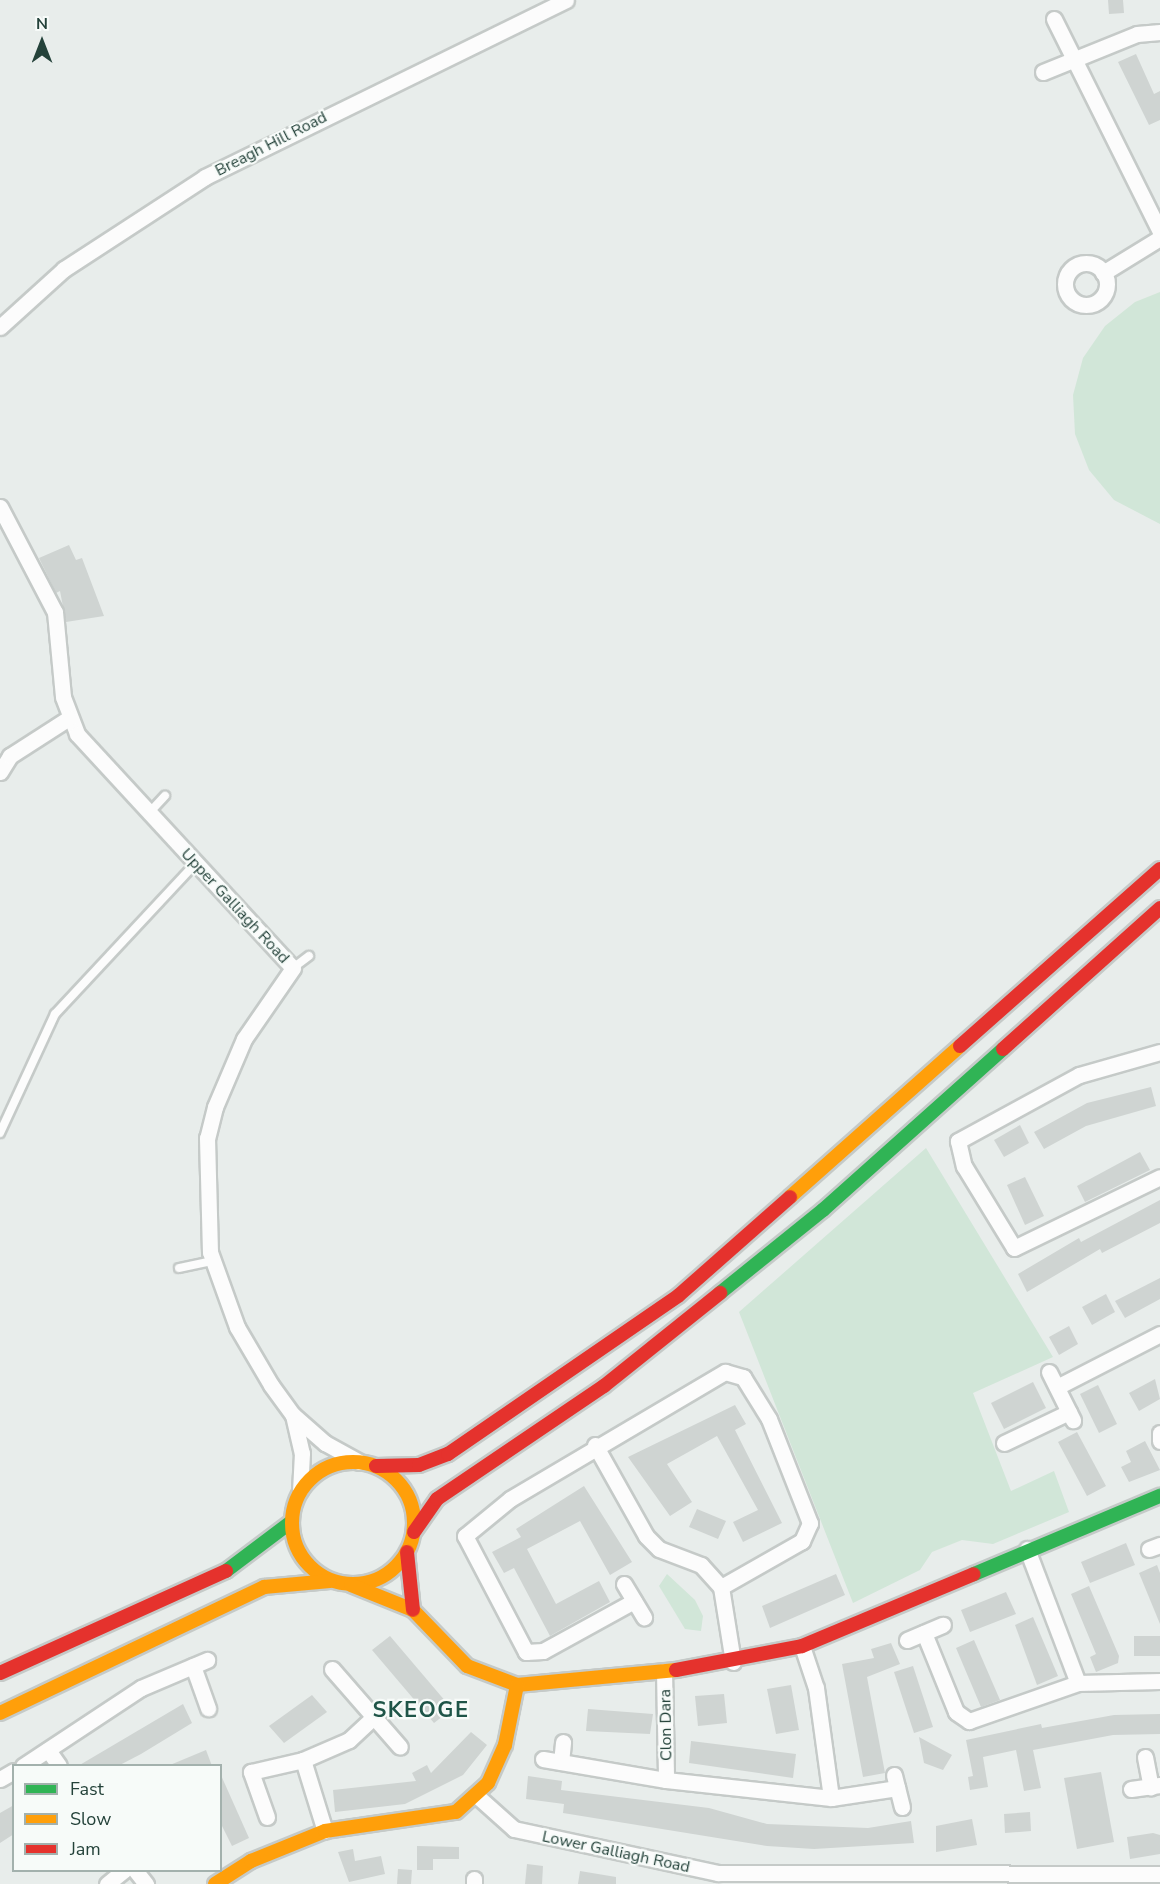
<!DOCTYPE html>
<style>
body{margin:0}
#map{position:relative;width:1160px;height:1884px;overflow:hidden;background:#e8edeb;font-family:"Nunito Sans",sans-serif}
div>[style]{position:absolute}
.green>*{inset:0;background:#d1e6d8}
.building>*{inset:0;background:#cfd4d2}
.roads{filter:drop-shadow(2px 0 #c5cac8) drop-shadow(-2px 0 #c5cac8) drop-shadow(0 2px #c5cac8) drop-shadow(0 -2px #c5cac8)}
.lane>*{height:8px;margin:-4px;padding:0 4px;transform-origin:4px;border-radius:4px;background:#fcfcfc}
.street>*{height:15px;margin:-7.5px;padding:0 7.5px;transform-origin:7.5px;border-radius:7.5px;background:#fcfcfc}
.street>.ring{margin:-7.5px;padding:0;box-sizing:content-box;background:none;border:15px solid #fcfcfc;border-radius:50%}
.fast>*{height:14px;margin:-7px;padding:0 7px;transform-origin:7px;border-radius:7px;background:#30b455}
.slow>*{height:14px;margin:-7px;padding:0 7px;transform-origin:7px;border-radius:7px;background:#ff9f0a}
.slow>.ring{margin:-7px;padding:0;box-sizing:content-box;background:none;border:14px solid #ff9f0a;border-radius:50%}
.jam>*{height:14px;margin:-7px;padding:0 7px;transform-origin:7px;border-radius:7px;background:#e5322d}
span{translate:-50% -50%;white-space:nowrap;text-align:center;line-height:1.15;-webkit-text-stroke:4.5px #f7fbf9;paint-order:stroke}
.street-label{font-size:16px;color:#24423a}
.district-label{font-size:22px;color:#1f5548;font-weight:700;letter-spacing:1.5px}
.legend{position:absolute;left:12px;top:1764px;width:210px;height:108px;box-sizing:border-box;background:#f7fbf9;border:2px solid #a3b1ad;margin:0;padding:8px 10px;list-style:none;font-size:18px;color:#24423a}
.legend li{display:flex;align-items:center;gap:12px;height:30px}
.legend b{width:30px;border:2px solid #a3b1ad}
.north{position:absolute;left:12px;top:12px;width:60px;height:60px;-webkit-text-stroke:4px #f7fbf9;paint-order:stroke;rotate:0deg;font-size:16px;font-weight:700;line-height:24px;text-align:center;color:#24423a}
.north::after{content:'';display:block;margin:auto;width:21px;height:27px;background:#24423a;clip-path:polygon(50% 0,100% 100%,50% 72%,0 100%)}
</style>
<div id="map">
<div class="green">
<div style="clip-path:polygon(1160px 292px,1160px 524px,1114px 500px,1089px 470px,1075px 434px,1073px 395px,1083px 358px,1105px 326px,1135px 302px)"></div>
<div style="clip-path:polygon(926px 1148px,1053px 1357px,973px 1393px,1011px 1491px,1054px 1471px,1069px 1512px,993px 1544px,962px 1540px,932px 1552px,920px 1570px,853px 1603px,739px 1312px)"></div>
<div style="clip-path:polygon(667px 1574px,695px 1600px,703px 1616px,701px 1631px,685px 1629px,659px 1586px)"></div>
</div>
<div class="building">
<div style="clip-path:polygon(1108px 0,1123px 0,1124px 13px,1109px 14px)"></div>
<div style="clip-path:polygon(1136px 54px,1154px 94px,1160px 91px,1160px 120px,1149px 125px,1118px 62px)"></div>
<div style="clip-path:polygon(69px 545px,76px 560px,82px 558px,104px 616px,66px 622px,60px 591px,56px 593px,39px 558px)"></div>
<div style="clip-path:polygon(1151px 1087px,1156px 1106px,1086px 1126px,1044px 1149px,1034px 1132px,1087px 1103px)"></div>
<div style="clip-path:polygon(1020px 1125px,1029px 1143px,1004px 1157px,994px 1140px)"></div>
<div style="clip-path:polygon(1140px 1152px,1150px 1170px,1085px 1202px,1077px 1186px)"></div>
<div style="clip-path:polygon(1025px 1177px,1044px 1216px,1025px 1225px,1007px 1185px)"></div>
<div style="clip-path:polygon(1160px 1200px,1160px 1223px,1102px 1253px,1100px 1249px,1027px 1292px,1018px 1274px,1079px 1238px,1081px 1242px)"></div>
<div style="clip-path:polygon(1160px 1278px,1160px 1299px,1125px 1318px,1115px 1301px)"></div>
<div style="clip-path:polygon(1106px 1294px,1115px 1312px,1092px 1325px,1082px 1307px)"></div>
<div style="clip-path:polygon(1069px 1326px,1078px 1344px,1059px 1355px,1049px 1337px)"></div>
<div style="clip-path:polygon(1155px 1379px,1160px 1399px,1139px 1411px,1129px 1393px)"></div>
<div style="clip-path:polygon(1033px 1382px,1046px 1408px,1004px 1429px,991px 1403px)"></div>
<div style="clip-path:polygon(1098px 1385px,1117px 1424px,1099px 1433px,1080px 1394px)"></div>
<div style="clip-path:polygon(735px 1405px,746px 1424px,735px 1430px,782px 1523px,743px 1542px,733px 1522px,758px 1510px,717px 1436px,667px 1464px,692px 1502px,670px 1516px,628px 1457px)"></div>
<div style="clip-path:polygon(1077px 1432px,1106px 1486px,1087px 1496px,1058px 1442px)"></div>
<div style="clip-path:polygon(1145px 1441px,1160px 1470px,1129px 1482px,1121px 1467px,1131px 1462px,1126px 1451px)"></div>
<div style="clip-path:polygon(584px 1486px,632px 1562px,610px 1575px,580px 1521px,527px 1549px,556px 1604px,599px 1581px,610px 1602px,550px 1636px,514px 1568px,504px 1573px,492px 1552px,521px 1537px,516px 1529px)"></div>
<div style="clip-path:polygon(697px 1509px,726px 1521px,718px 1539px,689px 1527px)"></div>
<div style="clip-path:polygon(1126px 1543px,1135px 1565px,1090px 1583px,1081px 1562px)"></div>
<div style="clip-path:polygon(1157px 1565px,1160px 1573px,1160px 1624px,1139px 1573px)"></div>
<div style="clip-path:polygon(836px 1574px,845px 1595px,770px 1628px,762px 1606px)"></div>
<div style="clip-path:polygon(1089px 1586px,1119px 1656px,1118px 1663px,1096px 1672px,1090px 1657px,1096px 1654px,1071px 1594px)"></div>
<div style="clip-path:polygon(1006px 1592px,1016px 1614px,970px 1632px,961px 1610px)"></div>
<div style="clip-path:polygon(1033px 1617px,1058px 1676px,1037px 1685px,1015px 1625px)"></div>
<div style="clip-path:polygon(390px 1636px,452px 1709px,434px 1723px,372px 1650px)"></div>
<div style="clip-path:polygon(1134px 1636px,1160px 1636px,1160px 1656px,1134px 1656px)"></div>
<div style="clip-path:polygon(974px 1640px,1000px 1700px,981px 1707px,956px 1648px)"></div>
<div style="clip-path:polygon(891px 1643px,900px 1664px,867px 1677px,885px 1773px,863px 1777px,842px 1664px,874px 1658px,871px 1649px)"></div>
<div style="clip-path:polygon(913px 1666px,933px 1727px,914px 1733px,894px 1672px)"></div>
<div style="clip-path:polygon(791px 1685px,799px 1730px,776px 1734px,767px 1689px)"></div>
<div style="clip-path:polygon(724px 1694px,727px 1723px,698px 1726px,695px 1696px)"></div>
<div style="clip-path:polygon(312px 1695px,327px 1712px,284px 1743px,269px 1726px)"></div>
<div style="clip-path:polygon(183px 1704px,192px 1723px,141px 1754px,118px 1766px,78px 1766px)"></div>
<div style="clip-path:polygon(588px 1709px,653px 1714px,650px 1734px,586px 1731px)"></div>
<div style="clip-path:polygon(1160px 1714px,1160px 1734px,1113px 1735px,1033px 1750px,1041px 1788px,1024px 1791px,1016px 1750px,983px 1757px,988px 1787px,970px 1790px,968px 1777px,973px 1776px,966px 1740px,1041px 1724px,1042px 1728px,1114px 1715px)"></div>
<div style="clip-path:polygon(471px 1732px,487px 1745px,463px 1775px,405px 1804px,335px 1812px,333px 1790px,416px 1781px,412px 1773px,427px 1765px,431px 1773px)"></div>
<div style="clip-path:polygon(919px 1737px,952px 1755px,943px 1770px,924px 1763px)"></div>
<div style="clip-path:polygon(691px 1741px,796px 1754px,793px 1778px,689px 1763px)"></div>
<div style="clip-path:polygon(206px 1750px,212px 1766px,170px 1766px,170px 1765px)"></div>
<div style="clip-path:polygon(1101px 1772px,1114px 1842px,1077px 1849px,1064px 1778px)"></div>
<div style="clip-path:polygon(220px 1773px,249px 1838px,232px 1846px,220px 1822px)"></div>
<div style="clip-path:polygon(528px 1776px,562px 1781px,561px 1790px,709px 1808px,767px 1824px,868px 1828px,911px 1821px,914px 1843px,814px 1849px,767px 1846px,563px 1813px,564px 1804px,526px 1799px)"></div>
<div style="clip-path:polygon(14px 1805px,14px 1834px,0 1843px,0 1813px)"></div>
<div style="clip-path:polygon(1030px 1812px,1031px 1831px,1005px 1833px,1004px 1814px)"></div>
<div style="clip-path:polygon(972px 1819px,977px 1845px,936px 1852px,936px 1826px)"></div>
<div style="clip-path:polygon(1153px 1833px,1160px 1835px,1160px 1854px,1130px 1859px,1127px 1837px)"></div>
<div style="clip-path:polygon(417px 1846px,459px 1847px,459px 1859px,433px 1859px,433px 1870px,417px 1870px)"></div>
<div style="clip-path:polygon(353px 1849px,355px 1861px,381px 1856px,385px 1874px,349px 1882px,338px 1852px)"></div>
<div style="clip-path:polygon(527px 1864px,543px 1866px,542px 1884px,525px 1884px)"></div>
<div style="clip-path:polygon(398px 1869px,412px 1870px,411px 1884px,397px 1884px)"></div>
<div style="clip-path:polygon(580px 1871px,616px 1877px,616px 1884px,578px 1884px)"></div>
</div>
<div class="roads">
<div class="lane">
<div style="left:148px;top:814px;width:25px;rotate:-47deg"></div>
<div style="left:293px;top:968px;width:20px;rotate:-37deg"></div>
<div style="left:0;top:1133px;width:131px;rotate:-65.2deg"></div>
<div style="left:55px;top:1014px;width:205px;rotate:-47deg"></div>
<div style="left:179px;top:1268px;width:34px;rotate:-12deg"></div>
</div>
<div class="street">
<div style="left:1054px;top:19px;width:238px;rotate:63.5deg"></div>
<div style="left:1043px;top:72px;width:101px;rotate:-22deg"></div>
<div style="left:1137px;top:34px;width:23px;rotate:-5deg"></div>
<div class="ring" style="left:1065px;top:263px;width:27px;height:27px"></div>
<div style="left:1103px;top:273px;width:67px;rotate:-31.6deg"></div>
<div style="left:0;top:327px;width:86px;rotate:-42.2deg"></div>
<div style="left:64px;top:269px;width:168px;rotate:-33.1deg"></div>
<div style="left:205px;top:177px;width:402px;rotate:-26.1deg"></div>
<div style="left:0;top:507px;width:119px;rotate:62.4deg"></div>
<div style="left:55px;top:612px;width:85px;rotate:84.6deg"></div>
<div style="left:63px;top:697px;width:40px;rotate:69deg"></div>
<div style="left:77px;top:734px;width:318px;rotate:47.3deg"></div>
<div style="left:293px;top:968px;width:86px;rotate:124.6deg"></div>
<div style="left:244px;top:1039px;width:74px;rotate:113.1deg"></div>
<div style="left:215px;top:1107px;width:32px;rotate:104deg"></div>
<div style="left:207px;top:1138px;width:114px;rotate:88.5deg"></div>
<div style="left:210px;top:1252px;width:80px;rotate:70.2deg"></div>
<div style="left:237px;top:1327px;width:67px;rotate:59.6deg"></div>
<div style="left:271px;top:1385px;width:37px;rotate:54deg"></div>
<div style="left:293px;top:1415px;width:43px;rotate:41.2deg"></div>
<div style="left:325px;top:1443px;width:39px;rotate:29deg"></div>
<div style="left:0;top:772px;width:19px;rotate:-58deg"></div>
<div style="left:10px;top:756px;width:70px;rotate:-32.8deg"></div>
<div style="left:1160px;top:1052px;width:84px;rotate:164.1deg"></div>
<div style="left:1079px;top:1075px;width:138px;rotate:151.4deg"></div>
<div style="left:958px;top:1141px;width:26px;rotate:77deg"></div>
<div style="left:964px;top:1166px;width:96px;rotate:58.6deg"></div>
<div style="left:1014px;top:1248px;width:162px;rotate:-25.9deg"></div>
<div style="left:1049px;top:1372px;width:54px;rotate:63.4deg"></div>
<div style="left:1057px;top:1387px;width:116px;rotate:-27.2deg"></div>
<div style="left:293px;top:1415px;width:39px;rotate:77deg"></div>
<div style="left:302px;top:1453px;width:37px;rotate:93deg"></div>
<div style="left:1160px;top:1433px;width:8px;rotate:90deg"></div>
<div style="left:1004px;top:1443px;width:72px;rotate:-25.5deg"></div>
<div style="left:595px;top:1445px;width:104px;rotate:60.7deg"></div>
<div style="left:646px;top:1536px;width:18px;rotate:45deg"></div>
<div style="left:659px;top:1549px;width:45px;rotate:20.9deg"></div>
<div style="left:701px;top:1565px;width:30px;rotate:48deg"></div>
<div style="left:721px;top:1587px;width:76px;rotate:80.9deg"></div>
<div style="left:1027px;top:1549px;width:143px;rotate:69.2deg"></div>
<div style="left:1149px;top:1549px;width:12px;rotate:-20deg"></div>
<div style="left:624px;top:1584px;width:39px;rotate:59deg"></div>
<div style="left:634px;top:1601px;width:104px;rotate:151.2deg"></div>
<div style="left:543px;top:1651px;width:17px;rotate:177deg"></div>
<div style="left:526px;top:1652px;width:131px;rotate:-117.7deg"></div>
<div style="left:465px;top:1536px;width:58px;rotate:-39.4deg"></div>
<div style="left:510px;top:1499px;width:250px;rotate:-30.6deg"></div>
<div style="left:725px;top:1372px;width:19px;rotate:16deg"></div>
<div style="left:743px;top:1377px;width:49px;rotate:58.2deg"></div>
<div style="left:769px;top:1419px;width:112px;rotate:68.5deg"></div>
<div style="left:810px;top:1523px;width:20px;rotate:114deg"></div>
<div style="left:802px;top:1541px;width:93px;rotate:150.4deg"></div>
<div style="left:924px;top:1633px;width:85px;rotate:67.9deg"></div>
<div style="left:956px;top:1712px;width:16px;rotate:35deg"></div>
<div style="left:969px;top:1721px;width:115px;rotate:-19.2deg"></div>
<div style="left:1078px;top:1683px;width:82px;rotate:-1.4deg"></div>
<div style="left:907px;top:1640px;width:39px;rotate:-23deg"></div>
<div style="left:802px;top:1646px;width:44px;rotate:71.6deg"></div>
<div style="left:816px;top:1688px;width:111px;rotate:82.2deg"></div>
<div style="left:193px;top:1666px;width:45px;rotate:70.3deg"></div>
<div style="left:332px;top:1669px;width:103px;rotate:48.9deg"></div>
<div style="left:664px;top:1671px;width:109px;rotate:88.9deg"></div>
<div style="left:48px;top:1750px;width:19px;rotate:55deg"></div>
<div style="left:1145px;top:1757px;width:31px;rotate:79deg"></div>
<div style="left:543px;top:1759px;width:125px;rotate:9.7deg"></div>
<div style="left:666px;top:1780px;width:166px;rotate:6.2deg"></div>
<div style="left:831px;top:1798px;width:67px;rotate:-8.6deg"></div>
<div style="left:303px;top:1760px;width:74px;rotate:72.8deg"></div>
<div style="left:561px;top:1762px;width:20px;rotate:-84deg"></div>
<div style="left:23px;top:1766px;width:141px;rotate:-33.5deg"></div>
<div style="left:141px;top:1688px;width:72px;rotate:-23deg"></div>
<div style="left:894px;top:1775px;width:33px;rotate:76deg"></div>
<div style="left:0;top:1779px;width:16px;rotate:-30deg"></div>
<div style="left:1131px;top:1789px;width:29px;rotate:-8deg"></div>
<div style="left:476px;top:1795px;width:51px;rotate:41.8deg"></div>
<div style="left:514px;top:1829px;width:209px;rotate:12.2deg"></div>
<div style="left:718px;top:1873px;width:442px;rotate:0.1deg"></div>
<div style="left:267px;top:1817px;width:48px;rotate:-109.6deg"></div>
<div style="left:251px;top:1772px;width:53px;rotate:-13deg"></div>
<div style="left:303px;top:1760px;width:50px;rotate:-23.5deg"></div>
<div style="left:349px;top:1740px;width:35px;rotate:-43deg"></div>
<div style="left:135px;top:1870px;width:18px;rotate:52deg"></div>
<div style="left:107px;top:1884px;width:22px;rotate:-39deg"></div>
<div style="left:474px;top:1884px;width:5px;rotate:-90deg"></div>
</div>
<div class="fast">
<div style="left:720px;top:1293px;width:132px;rotate:-38.9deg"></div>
<div style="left:823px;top:1210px;width:241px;rotate:-41.8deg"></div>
<div style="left:226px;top:1571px;width:81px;rotate:-37deg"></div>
<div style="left:974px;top:1574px;width:202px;rotate:-22.8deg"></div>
</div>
<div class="slow">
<div style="left:790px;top:1197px;width:227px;rotate:-41.6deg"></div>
<div class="ring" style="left:292px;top:1462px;width:108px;height:108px"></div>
<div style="left:351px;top:1585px;width:67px;rotate:22deg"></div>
<div style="left:413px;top:1610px;width:78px;rotate:46deg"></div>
<div style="left:467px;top:1666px;width:53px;rotate:20.8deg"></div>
<div style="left:517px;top:1685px;width:160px;rotate:-5.4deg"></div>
<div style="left:0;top:1713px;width:293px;rotate:-25.5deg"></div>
<div style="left:264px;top:1587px;width:66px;rotate:-5.2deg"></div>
<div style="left:215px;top:1884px;width:43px;rotate:-32.6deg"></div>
<div style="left:251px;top:1861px;width:80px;rotate:-22.1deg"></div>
<div style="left:325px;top:1831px;width:132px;rotate:-8.3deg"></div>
<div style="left:456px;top:1812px;width:43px;rotate:-42.2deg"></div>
<div style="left:488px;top:1783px;width:42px;rotate:-65.9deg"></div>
<div style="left:505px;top:1745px;width:61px;rotate:-78.7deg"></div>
</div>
<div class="jam">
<div style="left:960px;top:1046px;width:267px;rotate:-41.5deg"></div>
<div style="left:1003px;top:1049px;width:211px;rotate:-41.9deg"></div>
<div style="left:376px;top:1466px;width:43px;rotate:-1.3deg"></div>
<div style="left:419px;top:1465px;width:31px;rotate:-21deg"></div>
<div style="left:448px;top:1454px;width:280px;rotate:-34.5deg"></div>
<div style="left:679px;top:1295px;width:148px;rotate:-41.4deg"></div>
<div style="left:414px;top:1532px;width:40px;rotate:-55.1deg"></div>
<div style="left:437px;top:1499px;width:202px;rotate:-34.1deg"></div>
<div style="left:604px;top:1386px;width:149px;rotate:-38.7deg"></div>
<div style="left:407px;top:1552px;width:58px;rotate:84.1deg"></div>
<div style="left:676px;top:1670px;width:128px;rotate:-10.8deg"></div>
<div style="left:802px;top:1646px;width:186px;rotate:-22.7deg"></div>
<div style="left:0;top:1673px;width:248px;rotate:-24.3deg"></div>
</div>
</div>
<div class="street-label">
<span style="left:271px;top:144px;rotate:-27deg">Breagh Hill Road</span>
<span style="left:235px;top:906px;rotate:47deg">Upper Galliagh Road</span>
<span style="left:666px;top:1725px;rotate:-91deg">Clon Dara</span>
<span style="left:616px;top:1852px;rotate:12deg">Lower Galliagh Road</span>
</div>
<div class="district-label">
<span style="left:421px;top:1711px">SKEOGE</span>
</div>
<ul class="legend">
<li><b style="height:8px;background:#30b455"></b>Fast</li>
<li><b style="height:8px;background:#ff9f0a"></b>Slow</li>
<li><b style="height:8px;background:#e5322d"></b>Jam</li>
</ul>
<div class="north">N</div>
</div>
